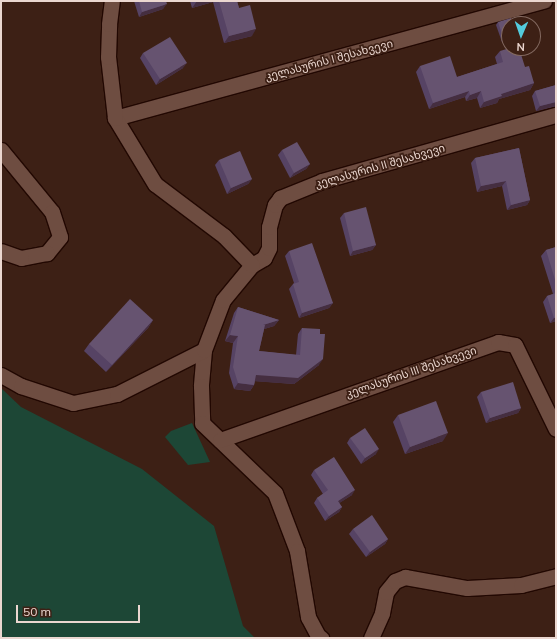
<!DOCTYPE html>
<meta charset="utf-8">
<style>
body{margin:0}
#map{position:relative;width:557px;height:639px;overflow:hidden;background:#3d2015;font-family:Mulish,"Noto Sans Georgian",sans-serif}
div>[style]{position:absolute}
.green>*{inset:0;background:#1d4736}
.roads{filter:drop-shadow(1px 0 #220802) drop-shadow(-1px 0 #220802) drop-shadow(0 1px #220802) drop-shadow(0 -1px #220802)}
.minor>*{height:15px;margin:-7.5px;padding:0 7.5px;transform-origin:7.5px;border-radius:7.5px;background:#6e4d41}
.wall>*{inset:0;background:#564364}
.shaded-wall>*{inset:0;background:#452e40}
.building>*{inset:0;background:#665370}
span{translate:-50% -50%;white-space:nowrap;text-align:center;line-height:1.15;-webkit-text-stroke:3.5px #3d2015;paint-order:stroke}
.street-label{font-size:11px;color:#ebd7d0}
.frame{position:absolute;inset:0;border:2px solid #ebd7d0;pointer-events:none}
.north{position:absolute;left:501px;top:16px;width:40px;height:40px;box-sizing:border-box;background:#3d2015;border:1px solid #836960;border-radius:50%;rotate:182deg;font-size:11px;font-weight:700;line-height:16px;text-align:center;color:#ebd7d0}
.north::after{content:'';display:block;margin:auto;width:14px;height:18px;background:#53cbdc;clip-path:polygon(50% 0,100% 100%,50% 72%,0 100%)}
.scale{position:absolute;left:16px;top:605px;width:124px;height:18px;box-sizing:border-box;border:2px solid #ebd7d0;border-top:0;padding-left:5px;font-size:12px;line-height:14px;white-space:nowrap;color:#ebd7d0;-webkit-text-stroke:3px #3d2015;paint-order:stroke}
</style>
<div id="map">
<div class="green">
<div style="clip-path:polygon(1px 388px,21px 407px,142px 469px,214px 526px,243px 626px,255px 638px,1px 638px)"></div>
<div style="clip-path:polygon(192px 423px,210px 462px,188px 465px,165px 437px,171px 431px)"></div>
</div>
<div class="roads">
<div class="minor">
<div style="left:115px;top:118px;width:445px;rotate:-15.3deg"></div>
<div style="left:1px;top:150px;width:80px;rotate:50.6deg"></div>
<div style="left:52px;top:212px;width:26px;rotate:72deg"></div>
<div style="left:60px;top:237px;width:21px;rotate:129deg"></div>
<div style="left:47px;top:253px;width:26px;rotate:169deg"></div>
<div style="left:21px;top:258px;width:21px;rotate:-161deg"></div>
<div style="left:252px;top:265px;width:14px;rotate:-30deg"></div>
<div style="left:264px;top:258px;width:11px;rotate:-63deg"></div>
<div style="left:269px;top:248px;width:21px;rotate:-90deg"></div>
<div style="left:269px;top:227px;width:23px;rotate:-75deg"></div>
<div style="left:275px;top:205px;width:9px;rotate:-54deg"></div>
<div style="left:280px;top:198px;width:45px;rotate:-22deg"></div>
<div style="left:322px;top:181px;width:243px;rotate:-15.8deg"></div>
<div style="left:204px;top:350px;width:36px;rotate:95deg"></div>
<div style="left:201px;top:386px;width:37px;rotate:88deg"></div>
<div style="left:202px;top:423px;width:101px;rotate:43.8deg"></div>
<div style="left:275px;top:493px;width:62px;rotate:69.2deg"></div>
<div style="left:297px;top:551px;width:67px;rotate:80.5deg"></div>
<div style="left:308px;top:617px;width:21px;rotate:62deg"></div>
<div style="left:318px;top:636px;width:4px;rotate:34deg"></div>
<div style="left:1px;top:375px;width:23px;rotate:29deg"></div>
<div style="left:21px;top:386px;width:55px;rotate:18.1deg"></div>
<div style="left:73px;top:403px;width:45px;rotate:-11.6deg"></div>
<div style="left:117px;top:394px;width:97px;rotate:-26.8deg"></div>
<div style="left:204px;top:350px;width:53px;rotate:-69.2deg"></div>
<div style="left:223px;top:300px;width:45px;rotate:-50.4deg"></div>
<div style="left:252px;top:265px;width:40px;rotate:-134deg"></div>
<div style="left:224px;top:236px;width:86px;rotate:-143deg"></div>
<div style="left:155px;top:184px;width:77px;rotate:-121.2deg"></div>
<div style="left:115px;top:118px;width:61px;rotate:-96.5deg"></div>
<div style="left:108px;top:57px;width:33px;rotate:-88deg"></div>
<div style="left:109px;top:24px;width:23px;rotate:-83deg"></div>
<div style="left:220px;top:440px;width:295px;rotate:-19.4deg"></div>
<div style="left:498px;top:342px;width:17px;rotate:10deg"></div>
<div style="left:515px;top:345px;width:93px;rotate:64deg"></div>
<div style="left:371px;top:638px;width:27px;rotate:-66deg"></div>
<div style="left:382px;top:613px;width:21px;rotate:-79deg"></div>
<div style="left:386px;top:592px;width:14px;rotate:-51deg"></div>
<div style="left:395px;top:581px;width:11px;rotate:-22deg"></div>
<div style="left:405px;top:577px;width:63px;rotate:10.1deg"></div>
<div style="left:467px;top:588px;width:54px;rotate:-3.2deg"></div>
<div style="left:521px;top:585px;width:36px;rotate:-14deg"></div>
</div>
</div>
<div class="wall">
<div style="clip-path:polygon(134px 1px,166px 1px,163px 9px,139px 17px)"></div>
<div style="clip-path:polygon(190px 1px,237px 1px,239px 8px,252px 36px,224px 43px,213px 2px,192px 8px)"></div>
<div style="clip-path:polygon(498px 22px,509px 24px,509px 40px,502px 42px,496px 25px)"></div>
<div style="clip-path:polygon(500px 51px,525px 67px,534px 83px,530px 90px,499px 99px,497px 103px,480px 108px,477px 98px,466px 101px,465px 97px,429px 109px,416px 72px,420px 66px,457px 77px,497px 64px,495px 57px)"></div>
<div style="clip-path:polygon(143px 53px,183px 68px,156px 85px,140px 58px)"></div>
<div style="clip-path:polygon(556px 85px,556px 106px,536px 111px,532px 96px,535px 91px)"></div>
<div style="clip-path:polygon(519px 148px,530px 200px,527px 205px,507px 210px,502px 186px,477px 192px,471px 163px,475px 158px)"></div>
<div style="clip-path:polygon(282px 150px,310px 164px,306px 169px,290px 178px,278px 155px)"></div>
<div style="clip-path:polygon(219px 160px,252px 179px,248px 184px,227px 194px,215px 165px)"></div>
<div style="clip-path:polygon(344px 213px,376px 245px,372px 250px,350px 256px,340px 218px)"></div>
<div style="clip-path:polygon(556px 247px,556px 321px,550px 323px,543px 302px,547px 296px,553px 294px,541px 256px,546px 250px)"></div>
<div style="clip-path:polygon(289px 251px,333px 303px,329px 308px,299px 318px,289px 289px,293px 284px,294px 283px,285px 256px)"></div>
<div style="clip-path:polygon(238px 307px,279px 320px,274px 326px,264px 329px,259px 351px,296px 355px,298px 334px,302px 328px,319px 365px,294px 384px,255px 381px,254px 385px,250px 391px,234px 389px,229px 373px,233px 343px,225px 341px,234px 313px)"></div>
<div style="clip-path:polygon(153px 320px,148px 328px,106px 372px,84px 351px,89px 344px)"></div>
<div style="clip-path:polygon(481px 392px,521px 408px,518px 413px,486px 423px,477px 397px)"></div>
<div style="clip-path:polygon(398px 415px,443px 441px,405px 454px,393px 422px)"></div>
<div style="clip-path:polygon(350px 438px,376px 454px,361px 464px,347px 443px)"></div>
<div style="clip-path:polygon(314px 470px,352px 495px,339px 503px,342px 507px,339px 512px,325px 521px,314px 503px,317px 498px,323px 494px,311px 475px)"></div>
<div style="clip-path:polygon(353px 529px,388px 539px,385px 544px,366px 557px,349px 534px)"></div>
</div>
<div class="shaded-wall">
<div style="clip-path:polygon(197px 1px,214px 1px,213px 2px,192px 8px)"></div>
<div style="clip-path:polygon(167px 4px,163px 9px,139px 17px,142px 12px)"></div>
<div style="clip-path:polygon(256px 29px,252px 36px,224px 43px,229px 36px)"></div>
<div style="clip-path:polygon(509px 38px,509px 40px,502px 42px,504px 40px)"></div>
<div style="clip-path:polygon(187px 63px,183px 68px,156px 85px,160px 79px)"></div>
<div style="clip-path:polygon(534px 83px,530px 90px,499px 99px,497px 103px,480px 108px,484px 102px,501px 94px)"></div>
<div style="clip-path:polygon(469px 91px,465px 97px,429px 109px,433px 103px)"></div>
<div style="clip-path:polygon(481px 91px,477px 98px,466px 101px,470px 95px)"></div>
<div style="clip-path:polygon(556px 102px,556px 106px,536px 111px,540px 106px)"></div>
<div style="clip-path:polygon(310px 164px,306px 169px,290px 178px,294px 173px)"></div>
<div style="clip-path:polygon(252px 179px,248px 184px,227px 194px,231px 188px)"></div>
<div style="clip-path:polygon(506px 181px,502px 186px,477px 192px,481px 186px)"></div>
<div style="clip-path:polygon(530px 200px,527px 205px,507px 210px,511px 205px)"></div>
<div style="clip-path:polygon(376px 245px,372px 250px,350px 256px,353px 251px)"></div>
<div style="clip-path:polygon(333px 303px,329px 308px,299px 318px,302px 313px)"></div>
<div style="clip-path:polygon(556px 317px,556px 321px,550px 323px,554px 318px)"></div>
<div style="clip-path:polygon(153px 320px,148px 328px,106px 372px,112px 365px)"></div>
<div style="clip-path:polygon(279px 320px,274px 326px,258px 331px,263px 325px)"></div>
<div style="clip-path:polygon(230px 335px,238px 336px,233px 343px,225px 341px)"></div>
<div style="clip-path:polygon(323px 359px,319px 365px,294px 384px,251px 381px,256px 375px)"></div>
<div style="clip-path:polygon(238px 383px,254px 385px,250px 391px,234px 389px)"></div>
<div style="clip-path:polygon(521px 408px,518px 413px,486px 423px,490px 418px)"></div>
<div style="clip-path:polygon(448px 433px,443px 441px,405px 454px,410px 447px)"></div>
<div style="clip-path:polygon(379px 449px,376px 454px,361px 464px,365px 458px)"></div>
<div style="clip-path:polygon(355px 490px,352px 495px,335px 506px,338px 501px)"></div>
<div style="clip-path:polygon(342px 507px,339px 512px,325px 521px,329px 516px)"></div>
<div style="clip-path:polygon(388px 539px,385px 544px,366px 557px,370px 552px)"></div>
</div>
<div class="building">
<div style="clip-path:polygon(139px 1px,166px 1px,167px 4px,142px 12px)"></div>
<div style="clip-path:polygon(219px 1px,237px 1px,239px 8px,250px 5px,256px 29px,229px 36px)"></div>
<div style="clip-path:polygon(511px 18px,513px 24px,509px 24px,509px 38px,504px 40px,498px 22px)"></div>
<div style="clip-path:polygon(170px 37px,187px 63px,160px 79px,143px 53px)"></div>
<div style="clip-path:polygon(510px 48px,519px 48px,525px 67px,529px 66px,534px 83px,501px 94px,502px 96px,484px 102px,481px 91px,470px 95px,469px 91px,433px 103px,420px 66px,450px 56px,457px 77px,503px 62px,500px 51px)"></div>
<div style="clip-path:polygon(556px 85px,556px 102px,540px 106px,535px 91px)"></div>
<div style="clip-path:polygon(297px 142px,310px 164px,294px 173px,282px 150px)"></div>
<div style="clip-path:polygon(519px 148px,530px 200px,511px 205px,506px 181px,481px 186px,475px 158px)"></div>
<div style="clip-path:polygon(240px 151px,252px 179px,231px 188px,219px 160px)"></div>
<div style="clip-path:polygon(366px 207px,376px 245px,353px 251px,344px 213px)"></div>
<div style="clip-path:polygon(312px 243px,333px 303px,302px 313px,293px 284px,299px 282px,289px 251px)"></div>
<div style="clip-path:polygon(556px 247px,556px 283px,546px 250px)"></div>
<div style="clip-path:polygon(556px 293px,556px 317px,554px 318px,547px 296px)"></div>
<div style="clip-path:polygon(130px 299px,153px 320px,112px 365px,89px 344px)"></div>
<div style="clip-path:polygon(238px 307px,279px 320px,263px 325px,265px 325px,259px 351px,300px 355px,302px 328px,320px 329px,320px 334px,325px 334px,323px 359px,298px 378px,256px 375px,254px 385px,238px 383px,233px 367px,238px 336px,230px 335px)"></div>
<div style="clip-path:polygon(513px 382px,521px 408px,490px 418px,481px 392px)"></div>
<div style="clip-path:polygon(436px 401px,448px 433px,410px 447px,398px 415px)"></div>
<div style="clip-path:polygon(365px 428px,379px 449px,365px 458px,350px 438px)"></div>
<div style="clip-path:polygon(334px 457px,355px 490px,338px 501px,342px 507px,329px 516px,317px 498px,328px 490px,314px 470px)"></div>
<div style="clip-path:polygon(372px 515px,388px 539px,370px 552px,353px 529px)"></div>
</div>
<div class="street-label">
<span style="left:329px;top:60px;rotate:-15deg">კელასურის I შესახვევი</span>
<span style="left:380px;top:166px;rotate:-16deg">კელასურის II შესახვევი</span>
<span style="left:411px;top:372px;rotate:-19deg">კელასურის III შესახვევი</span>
</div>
<div class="frame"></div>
<div class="north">N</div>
<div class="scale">50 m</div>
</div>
